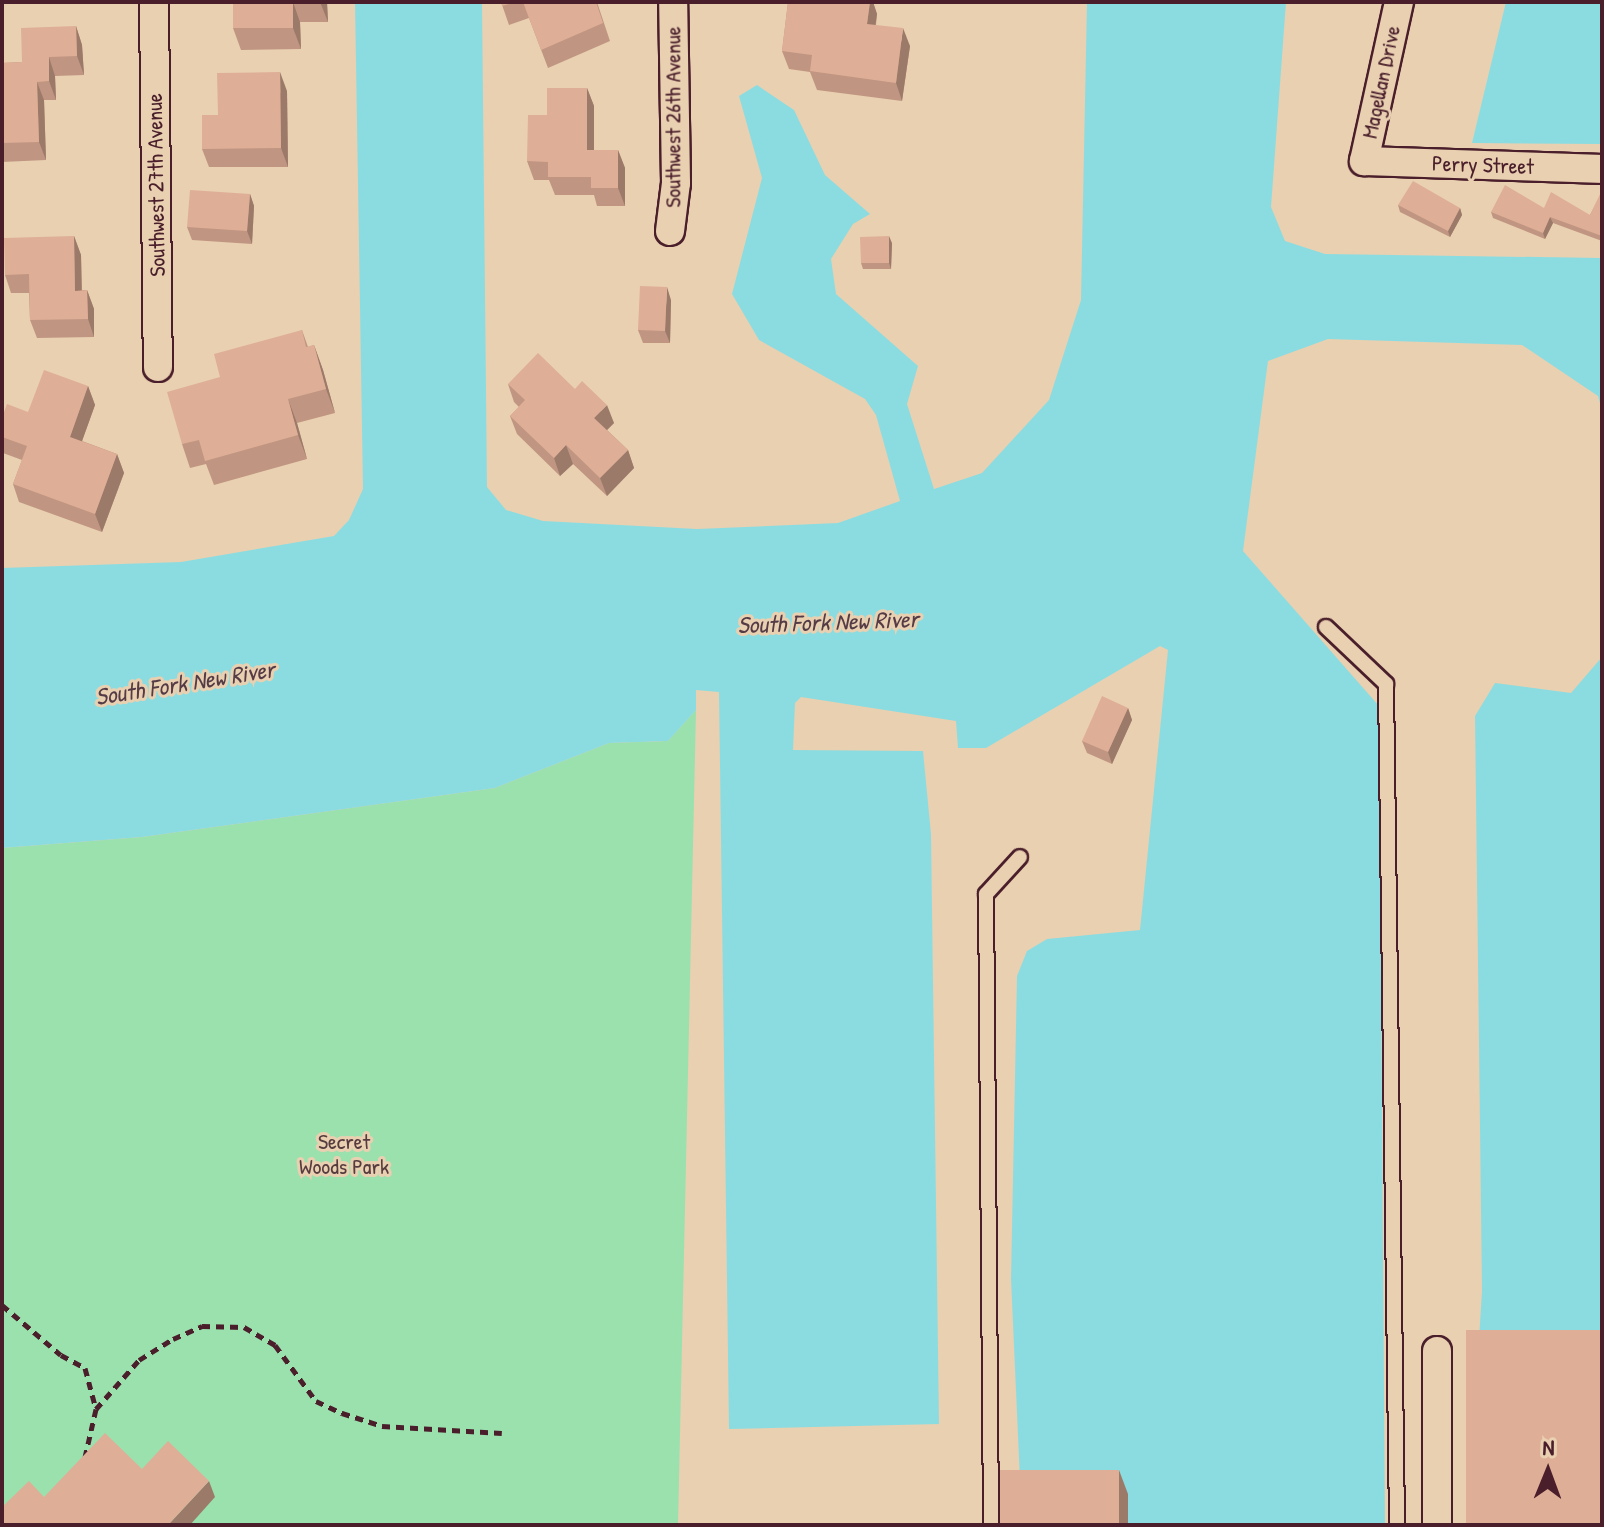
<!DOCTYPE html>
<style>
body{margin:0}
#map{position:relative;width:1604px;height:1527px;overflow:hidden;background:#e9d0b1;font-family:"Patrick Hand",sans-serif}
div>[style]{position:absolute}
.green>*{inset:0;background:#9ae1ae}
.water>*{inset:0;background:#8bdce1}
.path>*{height:5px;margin-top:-2.5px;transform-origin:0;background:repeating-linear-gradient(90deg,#4a1f2b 0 8px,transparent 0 14px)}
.roads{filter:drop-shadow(2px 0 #4a1f2b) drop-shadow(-2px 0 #4a1f2b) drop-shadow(0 2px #4a1f2b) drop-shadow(0 -2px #4a1f2b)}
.service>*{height:14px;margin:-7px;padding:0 7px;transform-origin:7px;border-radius:7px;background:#e9d0b1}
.minor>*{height:28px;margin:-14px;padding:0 14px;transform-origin:14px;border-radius:14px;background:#e9d0b1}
.wall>*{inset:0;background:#c09682}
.shaded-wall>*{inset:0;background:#9c7a6a}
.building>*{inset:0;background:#dfae97}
span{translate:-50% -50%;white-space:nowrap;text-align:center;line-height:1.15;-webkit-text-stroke:6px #e9d0b1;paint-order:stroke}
.street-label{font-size:22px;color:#4a1f2b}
.park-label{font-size:22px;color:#563c3f}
.water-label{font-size:24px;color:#543b46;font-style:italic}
.frame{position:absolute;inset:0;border:4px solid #4a1f2b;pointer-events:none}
.north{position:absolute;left:1508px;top:1431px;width:80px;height:80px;-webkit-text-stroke:6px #e9d0b1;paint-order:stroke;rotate:1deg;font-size:22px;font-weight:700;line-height:32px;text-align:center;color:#4a1f2b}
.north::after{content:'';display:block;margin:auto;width:28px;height:36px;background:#4a1f2b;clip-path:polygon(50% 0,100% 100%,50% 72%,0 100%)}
</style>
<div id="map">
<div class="green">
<div style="clip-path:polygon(696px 710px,678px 1525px,2px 1525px,2px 848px,142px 837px,495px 788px,609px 743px,668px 741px)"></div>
</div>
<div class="water">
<div style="clip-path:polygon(355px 2px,482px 2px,487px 487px,506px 510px,543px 521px,697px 529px,838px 523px,900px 501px,876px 415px,865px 399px,759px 340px,732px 294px,762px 178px,739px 96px,757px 85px,794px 110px,825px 175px,870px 214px,853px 224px,831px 259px,836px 294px,918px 366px,907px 404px,934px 489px,982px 473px,1049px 400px,1081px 300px,1087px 2px,1286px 2px,1271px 207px,1285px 241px,1325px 254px,1602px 258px,1602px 410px,1598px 396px,1522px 345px,1328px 339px,1268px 361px,1243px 551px,1379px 706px,1385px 1525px,1022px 1525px,1011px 1279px,1017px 976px,1027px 951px,1047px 939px,1140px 930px,1168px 650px,1160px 646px,986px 748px,958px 748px,956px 721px,801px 697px,795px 703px,793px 750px,923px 751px,931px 834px,939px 1424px,729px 1429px,719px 692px,696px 690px,696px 710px,668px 741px,609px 743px,495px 788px,142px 837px,2px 848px,2px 568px,181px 562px,334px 536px,349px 520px,363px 489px)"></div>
<div style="clip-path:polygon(1506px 2px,1602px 2px,1602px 144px,1472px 143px)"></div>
<div style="clip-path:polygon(1602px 657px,1602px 1525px,1478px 1355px,1482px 1291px,1475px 716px,1495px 683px,1571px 693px)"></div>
</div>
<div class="path">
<div style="left:2px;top:1305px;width:77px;rotate:40.3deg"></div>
<div style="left:61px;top:1355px;width:27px;rotate:28deg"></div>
<div style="left:85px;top:1368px;width:42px;rotate:75deg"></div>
<div style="left:96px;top:1409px;width:49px;rotate:102.9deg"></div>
<div style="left:96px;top:1409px;width:65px;rotate:-48.7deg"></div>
<div style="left:139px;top:1360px;width:40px;rotate:-32deg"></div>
<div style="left:173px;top:1339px;width:32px;rotate:-24deg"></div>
<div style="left:202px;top:1326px;width:42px;rotate:1.4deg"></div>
<div style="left:244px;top:1327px;width:36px;rotate:30deg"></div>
<div style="left:275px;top:1345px;width:69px;rotate:53.8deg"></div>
<div style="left:316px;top:1401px;width:29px;rotate:25deg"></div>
<div style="left:342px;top:1413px;width:42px;rotate:18deg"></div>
<div style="left:382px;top:1426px;width:120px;rotate:3.3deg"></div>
</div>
<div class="roads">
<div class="service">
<div style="left:1326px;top:627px;width:83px;rotate:43.5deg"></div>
<div style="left:1386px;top:684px;width:841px;rotate:89.25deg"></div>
<div style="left:991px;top:1525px;width:631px;rotate:-90.45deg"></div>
<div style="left:986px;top:894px;width:50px;rotate:-47.4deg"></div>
</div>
<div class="minor">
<div style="left:154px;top:2px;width:365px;rotate:89.4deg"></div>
<div style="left:1399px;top:2px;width:163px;rotate:102.4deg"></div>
<div style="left:1364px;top:161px;width:238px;rotate:1.9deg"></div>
<div style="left:670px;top:231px;width:48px;rotate:-82.9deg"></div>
<div style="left:676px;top:183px;width:181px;rotate:-90.9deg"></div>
<div style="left:1437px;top:1351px;width:174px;rotate:90deg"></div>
</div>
</div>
<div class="wall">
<div style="clip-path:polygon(233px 2px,327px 2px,328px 22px,300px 22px,301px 49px,241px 50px,233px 28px)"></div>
<div style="clip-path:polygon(501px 2px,597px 2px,610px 41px,548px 68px,529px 18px,509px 25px)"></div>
<div style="clip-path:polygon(788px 2px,873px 2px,877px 14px,876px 25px,910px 46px,902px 101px,817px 90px,810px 72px,789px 69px,782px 51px)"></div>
<div style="clip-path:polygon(76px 26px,82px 45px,84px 75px,55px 76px,56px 100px,44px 100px,46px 160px,2px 162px,2px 63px,22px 62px)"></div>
<div style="clip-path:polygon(587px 88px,594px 106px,594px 150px,618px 150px,625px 168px,625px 206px,597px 206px,594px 195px,555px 195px,549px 180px,534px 180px,527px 161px,547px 115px)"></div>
<div style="clip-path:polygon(287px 91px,288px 167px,209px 167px,202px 149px,218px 115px)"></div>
<div style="clip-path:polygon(1602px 192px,1602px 241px,1553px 223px,1545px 239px,1493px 218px,1491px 212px,1544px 208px,1590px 215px)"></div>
<div style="clip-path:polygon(250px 194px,254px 206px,252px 244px,192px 240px,187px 227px)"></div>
<div style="clip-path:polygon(1398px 205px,1460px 208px,1462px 215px,1450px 237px,1400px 212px)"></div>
<div style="clip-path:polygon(74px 236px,81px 255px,82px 290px,87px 290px,94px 309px,94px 337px,37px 338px,30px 320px,29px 293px,11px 293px,5px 275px)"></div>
<div style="clip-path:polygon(892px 243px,891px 269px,863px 269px,861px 263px)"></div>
<div style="clip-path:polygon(671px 300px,670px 343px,643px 343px,638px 330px)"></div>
<div style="clip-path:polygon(302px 330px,308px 347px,314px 345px,323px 370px,335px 413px,297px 423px,307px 459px,214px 485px,206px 464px,190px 468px,182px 444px,220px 377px)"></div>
<div style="clip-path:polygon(508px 384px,575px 389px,614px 423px,607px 430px,628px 450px,634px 468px,607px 496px,573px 464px,560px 476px,517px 434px,510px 416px,519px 407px,514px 402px)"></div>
<div style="clip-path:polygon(88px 386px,95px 405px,82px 441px,117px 454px,124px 473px,102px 532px,19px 502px,13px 484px,22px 460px,3px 453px,2px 451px,2px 418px,28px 412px)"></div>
<div style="clip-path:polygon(1128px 708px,1132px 720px,1112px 764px,1087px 753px,1082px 741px)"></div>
</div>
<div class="shaded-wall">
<div style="clip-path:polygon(293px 2px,300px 22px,301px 49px,293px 28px)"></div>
<div style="clip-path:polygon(320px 2px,327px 2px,328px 22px)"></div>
<div style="clip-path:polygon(870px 2px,873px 2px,877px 14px,873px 42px,867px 24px)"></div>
<div style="clip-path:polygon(76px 26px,82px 45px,84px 75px,77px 56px)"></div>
<div style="clip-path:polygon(903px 28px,910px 46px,902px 101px,896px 83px)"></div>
<div style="clip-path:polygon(49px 57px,55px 76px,56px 100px,49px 81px)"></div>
<div style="clip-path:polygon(280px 72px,287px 91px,288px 167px,281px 148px)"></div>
<div style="clip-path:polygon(37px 82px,44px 100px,46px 160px,39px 142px)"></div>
<div style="clip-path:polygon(587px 88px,594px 106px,594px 168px,587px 150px)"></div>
<div style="clip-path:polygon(618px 150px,625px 168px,625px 206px,618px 188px)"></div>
<div style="clip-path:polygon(250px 194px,254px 206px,252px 244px,247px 231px)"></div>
<div style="clip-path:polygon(1460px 208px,1462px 215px,1450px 237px,1448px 231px)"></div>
<div style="clip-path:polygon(1550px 217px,1553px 223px,1545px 239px,1543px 233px)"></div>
<div style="clip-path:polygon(74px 236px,81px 255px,82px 309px,75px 291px)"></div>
<div style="clip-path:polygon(889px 236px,892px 243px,891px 269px,889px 263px)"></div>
<div style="clip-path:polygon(667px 287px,671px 300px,670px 343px,665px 331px)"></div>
<div style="clip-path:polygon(87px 290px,94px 309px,94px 337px,88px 319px)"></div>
<div style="clip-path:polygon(314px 345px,323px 370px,335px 413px,326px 389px)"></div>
<div style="clip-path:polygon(88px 386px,95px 405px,77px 455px,70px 437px)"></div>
<div style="clip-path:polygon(288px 399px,297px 423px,307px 459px,298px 435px)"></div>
<div style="clip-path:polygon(607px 405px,614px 423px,601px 436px,594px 418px)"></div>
<div style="clip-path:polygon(566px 445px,573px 464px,560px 476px,554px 458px)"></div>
<div style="clip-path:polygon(628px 450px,634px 468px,607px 496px,600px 478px)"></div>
<div style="clip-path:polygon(117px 454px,124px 473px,102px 532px,95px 514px)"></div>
<div style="clip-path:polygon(1128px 708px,1132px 720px,1112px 764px,1108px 752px)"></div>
<div style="clip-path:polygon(1119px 1470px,1128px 1494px,1128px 1525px,1119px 1525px)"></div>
<div style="clip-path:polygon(209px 1481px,215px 1497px,190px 1525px,168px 1525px)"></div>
</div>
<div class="building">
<div style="clip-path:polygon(233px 2px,293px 2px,293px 28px,233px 28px)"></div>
<div style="clip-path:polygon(501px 2px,517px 2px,502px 6px)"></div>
<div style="clip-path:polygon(523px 2px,596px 2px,603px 23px,541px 50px)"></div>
<div style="clip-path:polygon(788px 2px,870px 2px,867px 24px,903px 28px,896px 83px,810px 71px,812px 55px,782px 51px)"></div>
<div style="clip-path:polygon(76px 26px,77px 56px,49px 57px,49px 81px,37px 82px,39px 142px,2px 143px,2px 63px,22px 62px,21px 28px)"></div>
<div style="clip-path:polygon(280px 72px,281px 148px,202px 149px,202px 115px,218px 115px,217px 73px)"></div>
<div style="clip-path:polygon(547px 88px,587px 88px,587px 150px,618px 150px,618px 188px,591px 188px,591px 177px,548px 177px,548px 162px,527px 161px,528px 115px,547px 115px)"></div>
<div style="clip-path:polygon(1413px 181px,1460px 208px,1448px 231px,1398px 205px)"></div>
<div style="clip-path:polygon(1505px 185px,1544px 208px,1551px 192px,1590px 215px,1601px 192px,1602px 192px,1602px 236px,1550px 217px,1543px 233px,1491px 212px)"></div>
<div style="clip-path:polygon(190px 190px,250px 194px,247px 231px,187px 227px)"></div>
<div style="clip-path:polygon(74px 236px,75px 291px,87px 290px,88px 319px,30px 320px,29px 274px,5px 275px,4px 238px)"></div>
<div style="clip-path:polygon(889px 236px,889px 263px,861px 263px,860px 237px)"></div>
<div style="clip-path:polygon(640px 286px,667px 287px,665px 331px,638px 330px)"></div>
<div style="clip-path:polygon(302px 330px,306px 347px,314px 345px,326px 389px,288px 399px,298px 435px,205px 461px,199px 440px,182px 444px,167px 392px,220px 377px,214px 354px)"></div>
<div style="clip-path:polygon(538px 353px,575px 389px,582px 381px,607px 405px,594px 418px,628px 450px,600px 478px,566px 445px,554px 458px,510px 416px,525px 400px,508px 384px)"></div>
<div style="clip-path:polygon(44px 370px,88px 386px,70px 437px,117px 454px,95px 514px,13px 484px,27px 446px,2px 437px,2px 418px,7px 404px,28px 412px)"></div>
<div style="clip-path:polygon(1102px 696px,1128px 708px,1108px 752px,1082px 741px)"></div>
<div style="clip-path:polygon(1466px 1330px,1602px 1330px,1602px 1525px,1466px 1525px)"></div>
<div style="clip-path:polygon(105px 1433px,142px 1469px,168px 1441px,209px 1481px,168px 1525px,2px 1525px,2px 1507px,29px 1481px,44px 1497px)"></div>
<div style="clip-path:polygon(1000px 1470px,1119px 1470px,1119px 1525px,1000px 1525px)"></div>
</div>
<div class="street-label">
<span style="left:1381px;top:82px;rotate:-78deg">Magellan Drive</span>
<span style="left:673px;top:117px;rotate:-90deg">Southwest 26th Avenue</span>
<span style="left:1483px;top:165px;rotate:2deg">Perry Street</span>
<span style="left:156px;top:185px;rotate:-91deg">Southwest 27th Avenue</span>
</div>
<div class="park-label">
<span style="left:344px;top:1154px">Secret<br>Woods Park</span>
</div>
<div class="water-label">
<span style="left:828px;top:622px;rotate:-2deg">South Fork New River</span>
<span style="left:185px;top:683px;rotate:-9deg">South Fork New River</span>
</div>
<div class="frame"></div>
<div class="north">N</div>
</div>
